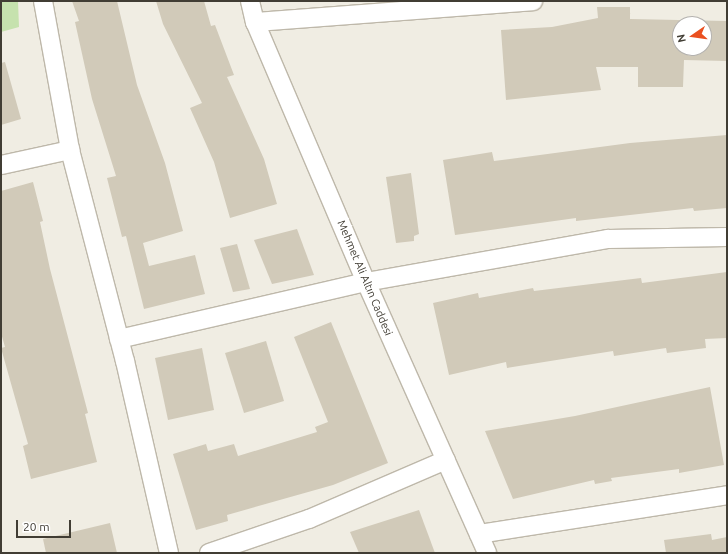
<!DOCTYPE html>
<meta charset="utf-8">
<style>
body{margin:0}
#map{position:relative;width:728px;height:554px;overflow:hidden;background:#f0ede3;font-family:Ubuntu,sans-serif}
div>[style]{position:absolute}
.green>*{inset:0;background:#c6e2ae}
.building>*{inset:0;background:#d1cab9}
.roads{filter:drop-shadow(1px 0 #beb8aa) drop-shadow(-1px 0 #beb8aa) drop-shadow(0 1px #beb8aa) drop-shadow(0 -1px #beb8aa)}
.minor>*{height:18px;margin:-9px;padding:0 9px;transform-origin:9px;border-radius:9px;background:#fff}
span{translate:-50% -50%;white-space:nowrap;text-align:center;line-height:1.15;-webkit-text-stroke:4px #fff;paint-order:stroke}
.street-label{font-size:11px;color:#413d34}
.frame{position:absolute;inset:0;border:2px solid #413d34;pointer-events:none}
.north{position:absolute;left:672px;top:16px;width:40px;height:40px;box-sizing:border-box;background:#fff;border:1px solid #b3b1ae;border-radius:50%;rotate:257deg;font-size:11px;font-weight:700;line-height:16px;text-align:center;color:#413d34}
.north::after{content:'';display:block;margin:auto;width:14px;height:18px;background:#ea5020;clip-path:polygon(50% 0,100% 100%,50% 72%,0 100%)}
.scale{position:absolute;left:16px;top:520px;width:55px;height:18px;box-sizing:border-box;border:2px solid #413d34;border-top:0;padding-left:5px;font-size:12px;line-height:14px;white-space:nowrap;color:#413d34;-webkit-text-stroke:3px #fff;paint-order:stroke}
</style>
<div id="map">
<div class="green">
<div style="clip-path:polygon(1px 1px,18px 1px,19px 27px,1px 32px)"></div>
</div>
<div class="building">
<div style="clip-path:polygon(72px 1px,117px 1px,137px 85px,165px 163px,183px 231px,143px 243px,149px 266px,195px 255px,205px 294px,144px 309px,126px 236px,122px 237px,107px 178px,116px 176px,92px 99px,75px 22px,79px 21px)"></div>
<div style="clip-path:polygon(156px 1px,204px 1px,211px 26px,215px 25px,234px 75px,227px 77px,264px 159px,277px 204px,230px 218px,214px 162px,190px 108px,202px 103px,163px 24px)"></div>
<div style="clip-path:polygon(evenodd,597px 7px,630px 7px,630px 19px,727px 21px,727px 61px,684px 60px,683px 87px,638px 87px,638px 67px,596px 67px,601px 90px,506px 100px,501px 30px,552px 27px,598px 18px,597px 7px,680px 24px,704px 24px,704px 48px,680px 48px,680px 24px)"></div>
<div style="clip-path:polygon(5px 62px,21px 119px,1px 125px,1px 63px)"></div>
<div style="clip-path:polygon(727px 135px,727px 208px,694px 211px,693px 208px,576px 221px,576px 218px,455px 235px,443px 160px,492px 152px,494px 161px,630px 143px)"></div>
<div style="clip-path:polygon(411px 173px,419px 234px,414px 236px,414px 241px,396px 243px,386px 177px)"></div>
<div style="clip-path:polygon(33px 182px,43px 221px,40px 222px,50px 269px,88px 413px,85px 414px,97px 462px,31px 479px,23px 446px,28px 444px,1px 348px,5px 347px,1px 333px,1px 191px)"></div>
<div style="clip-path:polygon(297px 229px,314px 275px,272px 284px,254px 240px)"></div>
<div style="clip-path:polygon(237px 244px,250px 289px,233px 292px,220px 248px)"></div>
<div style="clip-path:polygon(727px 272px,727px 338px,705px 339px,706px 348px,667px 353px,666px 348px,614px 356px,613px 351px,507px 368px,506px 362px,449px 375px,433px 303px,478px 293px,479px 298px,533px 288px,534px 291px,641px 278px,642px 283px)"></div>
<div style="clip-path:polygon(331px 322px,388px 463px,333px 485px,227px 515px,228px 521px,196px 530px,173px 454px,206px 444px,208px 451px,234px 444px,238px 456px,317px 432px,315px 427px,328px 422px,294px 337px)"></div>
<div style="clip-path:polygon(266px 341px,284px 401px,244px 413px,225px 353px)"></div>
<div style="clip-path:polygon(202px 348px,214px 410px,168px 420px,155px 358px)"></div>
<div style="clip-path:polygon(710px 387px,724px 465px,679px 473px,679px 469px,611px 478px,612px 481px,595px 484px,594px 480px,513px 499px,485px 431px,575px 416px)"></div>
<div style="clip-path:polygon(419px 510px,435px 553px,359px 553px,350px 532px)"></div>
<div style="clip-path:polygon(110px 523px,117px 553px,46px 553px,43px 539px)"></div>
<div style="clip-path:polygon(711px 534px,712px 540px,727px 537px,727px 553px,666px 553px,664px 540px)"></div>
</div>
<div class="roads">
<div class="minor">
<div style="left:43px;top:1px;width:151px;rotate:79.7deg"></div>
<div style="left:70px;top:150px;width:218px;rotate:75.4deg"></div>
<div style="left:125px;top:361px;width:197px;rotate:77.1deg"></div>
<div style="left:250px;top:1px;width:22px;rotate:77deg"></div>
<div style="left:255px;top:22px;width:283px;rotate:66.9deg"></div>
<div style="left:366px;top:282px;width:297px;rotate:65.9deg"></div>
<div style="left:255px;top:22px;width:279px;rotate:-4.3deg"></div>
<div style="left:1px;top:165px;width:71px;rotate:-12.3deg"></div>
<div style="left:119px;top:339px;width:253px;rotate:-13deg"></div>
<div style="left:366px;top:282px;width:246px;rotate:-10.1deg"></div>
<div style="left:608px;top:239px;width:119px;rotate:-1deg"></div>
<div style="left:479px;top:534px;width:251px;rotate:-8.9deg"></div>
<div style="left:209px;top:553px;width:106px;rotate:-18.8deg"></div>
<div style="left:309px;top:519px;width:149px;rotate:-23.3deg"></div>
</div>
</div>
<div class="street-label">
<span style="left:365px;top:278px;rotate:67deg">Mehmet Ali Altın Caddesi</span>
</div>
<div class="frame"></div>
<div class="north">N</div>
<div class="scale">20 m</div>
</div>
